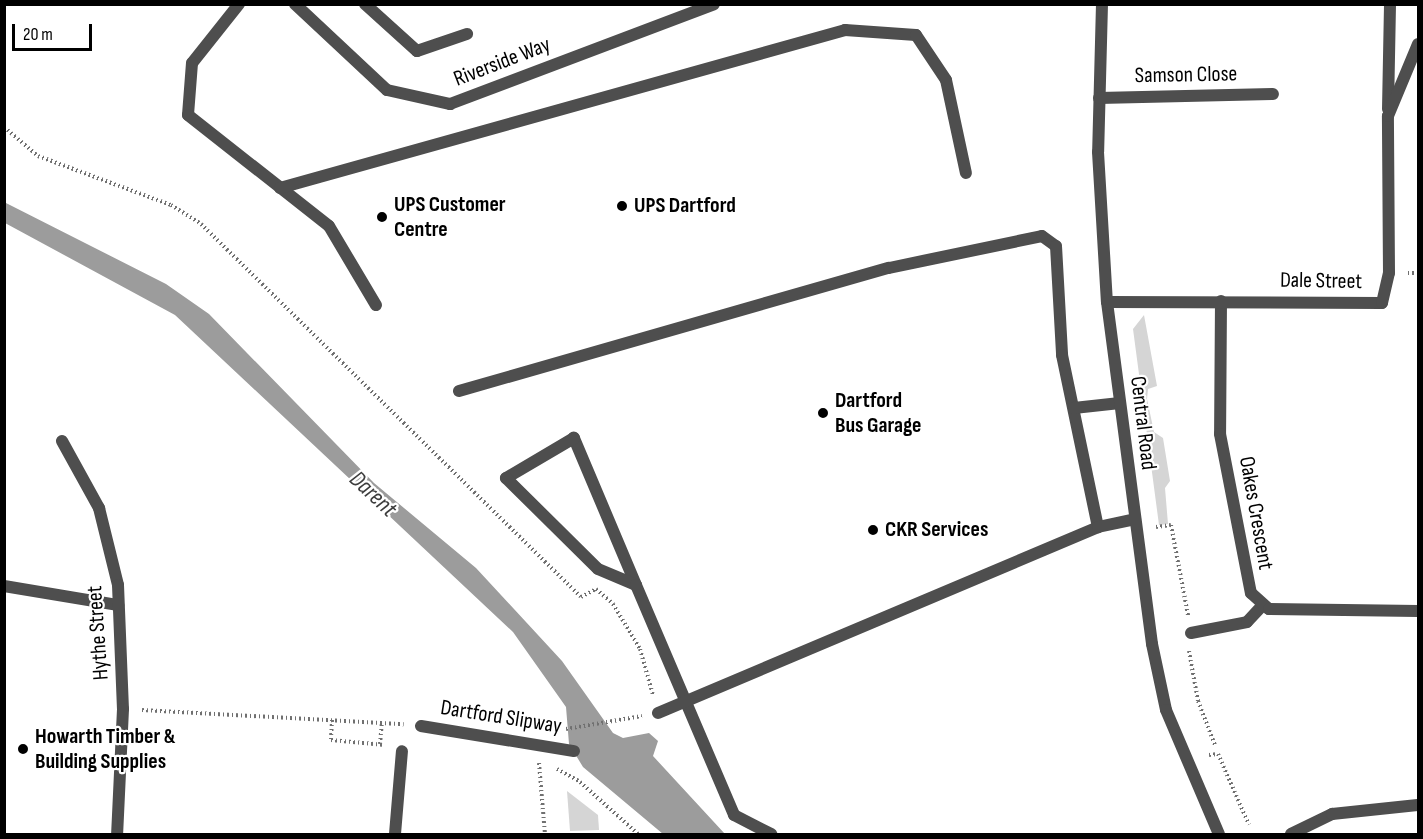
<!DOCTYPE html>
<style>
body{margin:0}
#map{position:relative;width:1423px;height:839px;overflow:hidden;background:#fff;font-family:"Sofia Sans Condensed",sans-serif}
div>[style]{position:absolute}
.green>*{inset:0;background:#d5d5d5}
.water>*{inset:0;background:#9c9c9c}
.path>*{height:4px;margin-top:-2px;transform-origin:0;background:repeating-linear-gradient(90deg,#707070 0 1.5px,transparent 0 4.5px)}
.lane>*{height:12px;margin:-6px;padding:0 6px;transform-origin:6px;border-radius:6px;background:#4e4e4e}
.street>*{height:12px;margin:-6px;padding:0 6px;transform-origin:6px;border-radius:6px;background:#4e4e4e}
.dots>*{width:16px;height:16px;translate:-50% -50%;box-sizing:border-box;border:3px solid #fff;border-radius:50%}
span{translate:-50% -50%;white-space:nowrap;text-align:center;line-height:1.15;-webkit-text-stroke:4.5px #fff;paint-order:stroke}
.street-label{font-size:22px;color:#000}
.poi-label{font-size:22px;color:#000;font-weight:700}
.left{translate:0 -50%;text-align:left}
.water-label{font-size:24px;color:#3d3d3d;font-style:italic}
.frame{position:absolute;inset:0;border:6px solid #000;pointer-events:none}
.scale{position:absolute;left:12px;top:24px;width:80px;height:27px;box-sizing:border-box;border:3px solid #000;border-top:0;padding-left:8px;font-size:18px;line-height:21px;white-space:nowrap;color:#000;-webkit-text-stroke:4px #fff;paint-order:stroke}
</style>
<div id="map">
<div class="green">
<div style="clip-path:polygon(1144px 315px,1157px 386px,1148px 389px,1147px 399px,1154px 432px,1163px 438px,1170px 481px,1165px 488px,1168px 524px,1159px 525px,1133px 329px)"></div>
<div style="clip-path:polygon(567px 791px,598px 815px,599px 830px,570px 831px)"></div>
</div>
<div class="water">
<div style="clip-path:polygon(4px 202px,166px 284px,209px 314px,374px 483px,476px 568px,562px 661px,613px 733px,623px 738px,649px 733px,658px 741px,653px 756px,725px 834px,663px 834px,583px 767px,569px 744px,566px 707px,513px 632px,175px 315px,5px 223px)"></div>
</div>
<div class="path">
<div style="left:4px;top:127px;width:45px;rotate:40.5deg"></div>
<div style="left:38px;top:156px;width:142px;rotate:20.2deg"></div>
<div style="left:171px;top:205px;width:36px;rotate:32deg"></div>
<div style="left:201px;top:224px;width:532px;rotate:44.47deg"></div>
<div style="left:581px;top:597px;width:17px;rotate:-28deg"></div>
<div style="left:596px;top:589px;width:23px;rotate:41deg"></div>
<div style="left:613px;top:604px;width:52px;rotate:59deg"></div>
<div style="left:640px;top:649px;width:48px;rotate:74.2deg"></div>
<div style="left:1408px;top:273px;width:10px"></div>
<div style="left:1156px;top:527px;width:15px;rotate:-8deg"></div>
<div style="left:1171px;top:525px;width:92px;rotate:79.3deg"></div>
<div style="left:1189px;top:651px;width:51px;rotate:79.8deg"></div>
<div style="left:1198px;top:701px;width:47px;rotate:68.9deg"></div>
<div style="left:142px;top:710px;width:262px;rotate:3.1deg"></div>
<div style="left:332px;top:720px;width:20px;rotate:93deg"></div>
<div style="left:331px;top:740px;width:54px;rotate:5.3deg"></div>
<div style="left:566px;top:729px;width:77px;rotate:-9.7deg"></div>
<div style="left:380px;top:744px;width:21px;rotate:-85deg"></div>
<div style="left:1209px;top:755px;width:9px;rotate:-6deg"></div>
<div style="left:1218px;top:754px;width:77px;rotate:66.4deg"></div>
<div style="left:539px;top:763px;width:71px;rotate:85.2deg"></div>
<div style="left:557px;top:769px;width:26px;rotate:29deg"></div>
<div style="left:580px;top:782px;width:78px;rotate:41.9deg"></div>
</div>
<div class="lane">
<div style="left:239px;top:4px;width:75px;rotate:128.5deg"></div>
<div style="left:192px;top:63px;width:52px;rotate:94.4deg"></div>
<div style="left:188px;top:115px;width:179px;rotate:38.2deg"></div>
<div style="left:329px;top:226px;width:92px;rotate:59.3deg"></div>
<div style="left:365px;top:4px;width:70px;rotate:42.1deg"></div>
<div style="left:417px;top:51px;width:53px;rotate:-18.8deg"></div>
<div style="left:280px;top:188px;width:587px;rotate:-15.62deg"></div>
<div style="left:845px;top:30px;width:71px;rotate:4deg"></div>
<div style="left:916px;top:35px;width:54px;rotate:56.3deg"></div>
<div style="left:946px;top:80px;width:95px;rotate:77.9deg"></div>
<div style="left:459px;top:391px;width:447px;rotate:-16deg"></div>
<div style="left:889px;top:268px;width:156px;rotate:-11.8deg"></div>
<div style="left:1042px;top:236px;width:17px;rotate:36deg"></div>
<div style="left:1056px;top:246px;width:109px;rotate:86.8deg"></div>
<div style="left:1062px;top:355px;width:176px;rotate:78.2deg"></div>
<div style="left:1074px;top:408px;width:46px;rotate:-6.2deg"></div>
<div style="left:636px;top:585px;width:160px;rotate:-112.9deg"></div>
<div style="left:574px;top:438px;width:79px;rotate:149.5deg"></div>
<div style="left:506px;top:478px;width:129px;rotate:44.7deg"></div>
<div style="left:598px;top:569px;width:41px;rotate:22.8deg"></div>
<div style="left:636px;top:585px;width:250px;rotate:66.9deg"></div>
<div style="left:734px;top:815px;width:42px;rotate:27.2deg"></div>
<div style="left:4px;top:586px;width:116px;rotate:9.5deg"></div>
<div style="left:1191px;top:633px;width:57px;rotate:-11.1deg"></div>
<div style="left:1247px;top:622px;width:22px;rotate:-47deg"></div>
<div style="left:658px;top:713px;width:478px;rotate:-22.9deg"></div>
<div style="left:1098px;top:527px;width:38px;rotate:-12deg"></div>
<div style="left:421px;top:726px;width:155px;rotate:9.3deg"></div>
</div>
<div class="street">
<div style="left:295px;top:4px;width:126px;rotate:43.1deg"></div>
<div style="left:387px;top:90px;width:65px;rotate:12.5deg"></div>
<div style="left:450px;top:104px;width:282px;rotate:-20.7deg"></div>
<div style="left:1102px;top:4px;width:148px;rotate:91.5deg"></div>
<div style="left:1098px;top:152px;width:150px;rotate:86.6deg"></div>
<div style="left:1107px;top:302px;width:345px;rotate:82.5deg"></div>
<div style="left:1152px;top:644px;width:67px;rotate:78deg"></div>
<div style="left:1166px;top:710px;width:135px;rotate:66.9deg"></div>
<div style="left:1099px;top:98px;width:174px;rotate:-1.3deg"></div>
<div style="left:1388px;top:109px;width:105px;rotate:-88.9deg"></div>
<div style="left:1221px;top:301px;width:133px;rotate:90.4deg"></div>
<div style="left:1220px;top:434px;width:162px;rotate:79deg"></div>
<div style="left:1251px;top:593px;width:24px;rotate:42deg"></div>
<div style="left:1269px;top:609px;width:149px;rotate:0.8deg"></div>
<div style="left:1107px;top:302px;width:275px;rotate:0.2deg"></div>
<div style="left:1382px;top:303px;width:31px;rotate:-77deg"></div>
<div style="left:1389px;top:273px;width:157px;rotate:-90.4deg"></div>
<div style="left:1388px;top:116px;width:78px;rotate:-67.4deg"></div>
<div style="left:62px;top:441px;width:77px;rotate:61.1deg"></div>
<div style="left:99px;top:508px;width:79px;rotate:76.1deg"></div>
<div style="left:118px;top:585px;width:124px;rotate:87.7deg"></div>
<div style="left:123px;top:709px;width:125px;rotate:92.7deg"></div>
<div style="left:395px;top:834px;width:83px;rotate:-85.2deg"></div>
<div style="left:1291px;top:834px;width:46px;rotate:-26deg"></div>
<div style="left:1332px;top:814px;width:86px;rotate:-6deg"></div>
</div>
<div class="dots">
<div style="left:622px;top:206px;background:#000"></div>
<div style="left:382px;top:217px;background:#000"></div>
<div style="left:823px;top:413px;background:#000"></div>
<div style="left:873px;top:530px;background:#000"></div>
<div style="left:23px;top:749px;background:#000"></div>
</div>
<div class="street-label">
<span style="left:502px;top:62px;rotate:-21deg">Riverside Way</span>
<span style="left:1186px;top:75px;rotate:-1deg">Samson Close</span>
<span style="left:1321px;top:281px;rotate:1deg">Dale Street</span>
<span style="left:1143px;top:423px;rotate:83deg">Central Road</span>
<span style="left:1256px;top:513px;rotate:80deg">Oakes Crescent</span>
<span style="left:98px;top:633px;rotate:-94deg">Hythe Street</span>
<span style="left:501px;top:717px;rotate:9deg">Dartford Slipway</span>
</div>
<div class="poi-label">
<span class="left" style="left:394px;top:217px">UPS Customer<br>Centre</span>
<span class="left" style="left:634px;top:206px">UPS Dartford</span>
<span class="left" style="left:835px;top:413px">Dartford<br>Bus Garage</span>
<span class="left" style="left:885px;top:530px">CKR Services</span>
<span class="left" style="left:35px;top:749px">Howarth Timber &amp;<br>Building Supplies</span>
</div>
<div class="water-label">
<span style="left:373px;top:494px;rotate:43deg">Darent</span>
</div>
<div class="frame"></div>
<div class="scale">20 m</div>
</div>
